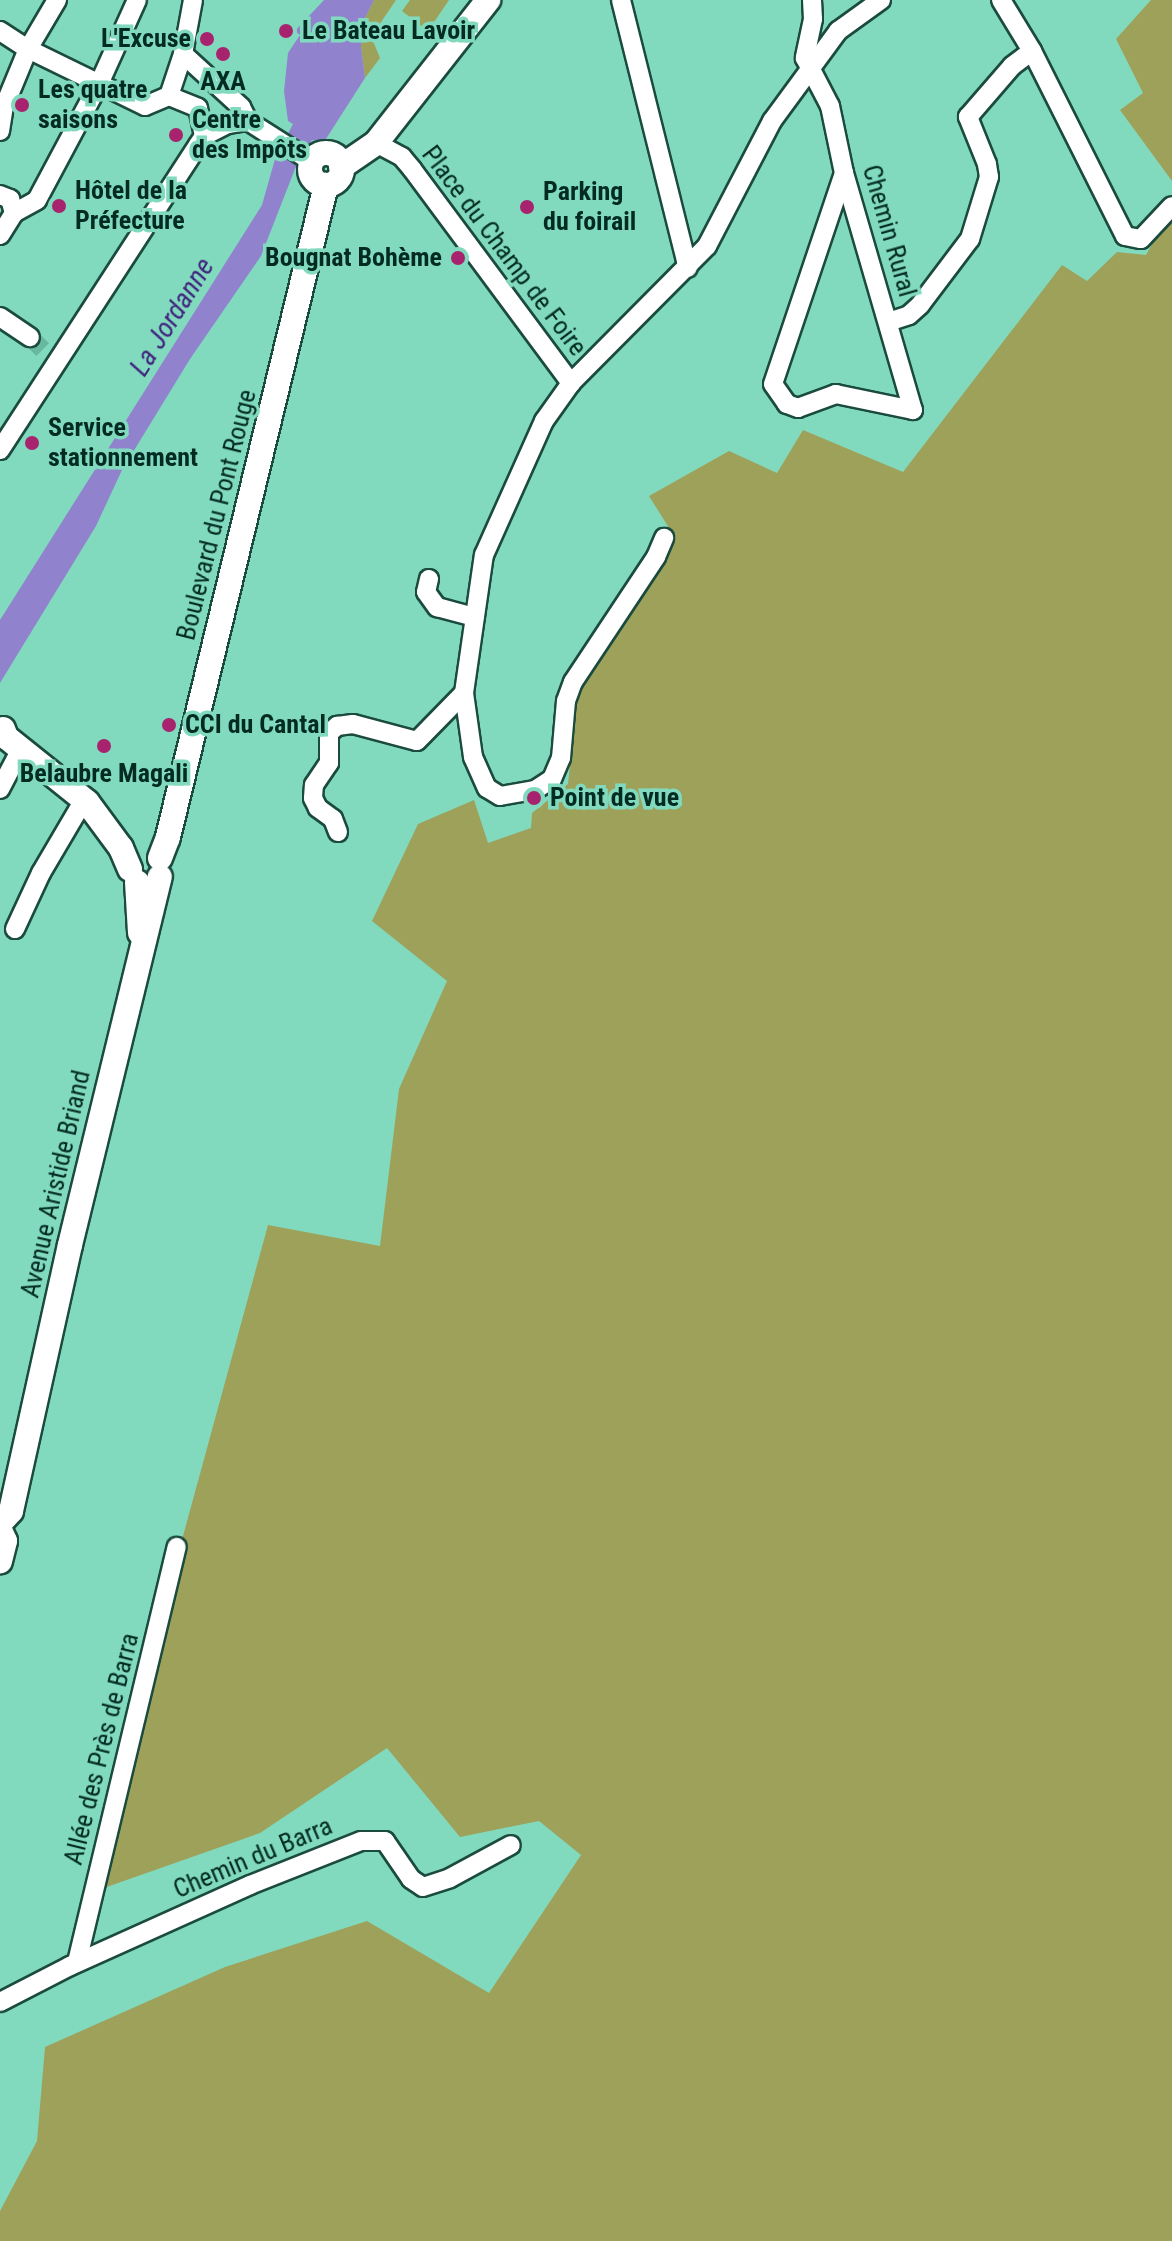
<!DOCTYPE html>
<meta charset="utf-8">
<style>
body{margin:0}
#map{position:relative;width:1172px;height:2241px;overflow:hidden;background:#81dabe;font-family:"Roboto Condensed",sans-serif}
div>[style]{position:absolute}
.green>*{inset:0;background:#9ea15a}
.water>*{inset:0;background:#9082cd}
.minor-tunnel>*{height:18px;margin-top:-9px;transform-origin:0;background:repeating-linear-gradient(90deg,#68b79f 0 18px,transparent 0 27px)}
.roads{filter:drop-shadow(2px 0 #1b4b3e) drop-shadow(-2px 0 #1b4b3e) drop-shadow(0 2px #1b4b3e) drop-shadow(0 -2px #1b4b3e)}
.minor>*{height:18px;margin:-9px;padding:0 9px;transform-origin:9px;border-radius:9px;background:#fff}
.major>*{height:24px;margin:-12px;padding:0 12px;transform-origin:12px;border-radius:12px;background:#fff}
.major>.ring{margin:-12px;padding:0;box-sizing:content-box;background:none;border:24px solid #fff;border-radius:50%}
.dots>*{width:22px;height:22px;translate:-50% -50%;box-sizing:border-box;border:4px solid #81dabe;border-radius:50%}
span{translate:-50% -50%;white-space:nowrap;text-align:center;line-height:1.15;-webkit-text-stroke:7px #81dabe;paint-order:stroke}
.poi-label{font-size:26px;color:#032b21;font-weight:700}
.left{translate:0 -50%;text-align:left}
.right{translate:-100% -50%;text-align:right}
.street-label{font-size:26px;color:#032b21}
.water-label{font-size:28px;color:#40257e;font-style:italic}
</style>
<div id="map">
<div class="green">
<div style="clip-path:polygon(374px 0,396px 0,375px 31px,373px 41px,380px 58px,365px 78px,361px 47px,362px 24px)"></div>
<div style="clip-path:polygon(410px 0,449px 0,428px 31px,402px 11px)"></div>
<div style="clip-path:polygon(1151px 0,1172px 0,1172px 181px,1120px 110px,1143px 93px,1116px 39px)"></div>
<div style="clip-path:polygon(1172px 208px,1172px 2241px,0 2241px,0 2211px,37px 2141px,45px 2047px,225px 1967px,367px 1921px,489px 1993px,581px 1855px,539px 1821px,460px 1837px,387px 1748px,260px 1833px,101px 1889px,183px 1536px,268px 1225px,380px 1246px,399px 1089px,447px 981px,372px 921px,418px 824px,474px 800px,488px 843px,531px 828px,532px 813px,568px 784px,577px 696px,674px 536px,649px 496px,729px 451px,777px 473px,803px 430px,903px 472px,1062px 265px,1087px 281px,1117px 252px,1146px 255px)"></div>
</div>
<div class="water">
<div style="clip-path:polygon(324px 0,374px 0,362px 24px,361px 47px,365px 78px,324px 142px,312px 140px,295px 169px,261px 256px,190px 359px,122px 470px,96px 526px,0 683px,0 620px,262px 205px,275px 159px,293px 124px,288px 121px,284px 91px,288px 53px,300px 35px,295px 31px)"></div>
</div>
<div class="minor-tunnel">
<div style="left:30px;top:337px;width:18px;rotate:45deg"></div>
</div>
<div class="roads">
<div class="minor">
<div style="left:193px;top:0;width:55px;rotate:100.5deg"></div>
<div style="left:183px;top:54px;width:79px;rotate:42.4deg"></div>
<div style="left:241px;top:107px;width:16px;rotate:63deg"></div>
<div style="left:248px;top:121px;width:76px;rotate:32.6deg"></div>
<div style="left:621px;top:0;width:276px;rotate:76deg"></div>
<div style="left:812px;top:0;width:19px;rotate:87deg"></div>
<div style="left:813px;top:19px;width:40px;rotate:102deg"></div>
<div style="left:805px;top:58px;width:54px;rotate:62.5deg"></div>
<div style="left:830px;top:106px;width:68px;rotate:78.2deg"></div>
<div style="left:844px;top:173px;width:247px;rotate:73.8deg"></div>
<div style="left:913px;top:410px;width:79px;rotate:-168.3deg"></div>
<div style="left:836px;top:394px;width:40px;rotate:159.8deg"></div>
<div style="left:798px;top:408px;width:12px;rotate:-160deg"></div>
<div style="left:787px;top:404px;width:24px;rotate:-125deg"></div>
<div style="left:773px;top:384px;width:223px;rotate:-71.4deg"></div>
<div style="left:1001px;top:0;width:60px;rotate:58.7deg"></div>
<div style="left:1032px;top:51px;width:207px;rotate:63.3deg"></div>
<div style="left:1125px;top:236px;width:16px;rotate:11deg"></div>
<div style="left:1141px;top:239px;width:45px;rotate:-46.8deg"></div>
<div style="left:0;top:31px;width:33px;rotate:33deg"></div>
<div style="left:28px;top:49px;width:130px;rotate:26deg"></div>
<div style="left:145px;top:106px;width:26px;rotate:-23deg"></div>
<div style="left:169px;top:96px;width:44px;rotate:-71.6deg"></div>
<div style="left:169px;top:96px;width:31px;rotate:22deg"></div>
<div style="left:198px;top:108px;width:29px;rotate:78deg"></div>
<div style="left:0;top:131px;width:24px;rotate:-81deg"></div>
<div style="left:4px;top:107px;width:63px;rotate:-67.5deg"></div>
<div style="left:28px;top:49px;width:57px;rotate:-59.4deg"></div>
<div style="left:376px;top:143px;width:30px;rotate:28deg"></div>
<div style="left:402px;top:157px;width:16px;rotate:50deg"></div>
<div style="left:412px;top:169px;width:267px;rotate:53.4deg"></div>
<div style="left:571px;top:383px;width:193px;rotate:-45.2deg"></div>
<div style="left:707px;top:246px;width:141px;rotate:-62.5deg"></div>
<div style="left:772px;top:121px;width:112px;rotate:-53.7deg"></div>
<div style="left:838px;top:31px;width:53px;rotate:-35.8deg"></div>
<div style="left:0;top:195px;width:11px;rotate:22deg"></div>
<div style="left:10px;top:199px;width:15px;rotate:74deg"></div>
<div style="left:14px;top:213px;width:26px;rotate:122deg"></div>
<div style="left:14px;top:213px;width:26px;rotate:-29deg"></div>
<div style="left:37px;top:200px;width:132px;rotate:-61.9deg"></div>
<div style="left:99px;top:84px;width:92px;rotate:-65.7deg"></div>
<div style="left:0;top:317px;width:36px;rotate:34deg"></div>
<div style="left:888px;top:322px;width:22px;rotate:-18deg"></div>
<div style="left:909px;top:315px;width:15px;rotate:-42deg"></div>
<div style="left:920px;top:305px;width:83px;rotate:-52.9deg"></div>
<div style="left:970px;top:239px;width:65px;rotate:-73deg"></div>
<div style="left:989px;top:177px;width:13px;rotate:-99deg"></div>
<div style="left:987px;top:164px;width:51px;rotate:-112deg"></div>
<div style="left:968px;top:117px;width:67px;rotate:-49.2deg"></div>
<div style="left:1012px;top:66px;width:25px;rotate:-37deg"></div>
<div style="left:0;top:450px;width:364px;rotate:-57deg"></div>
<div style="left:198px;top:145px;width:11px;rotate:-56deg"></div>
<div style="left:204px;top:136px;width:27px;rotate:-27deg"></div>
<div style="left:228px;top:124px;width:20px;rotate:-9deg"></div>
<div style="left:429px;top:579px;width:13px;rotate:103deg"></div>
<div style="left:426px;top:592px;width:19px;rotate:54deg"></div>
<div style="left:437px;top:607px;width:39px;rotate:15deg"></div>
<div style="left:464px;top:693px;width:65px;rotate:82deg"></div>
<div style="left:473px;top:757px;width:34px;rotate:66deg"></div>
<div style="left:487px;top:788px;width:15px;rotate:32deg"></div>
<div style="left:500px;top:796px;width:36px;rotate:-10deg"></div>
<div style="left:535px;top:790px;width:20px;rotate:-33deg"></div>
<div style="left:552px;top:779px;width:23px;rotate:-67deg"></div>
<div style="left:561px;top:758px;width:57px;rotate:-85deg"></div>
<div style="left:566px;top:701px;width:20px;rotate:-70deg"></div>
<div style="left:573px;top:682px;width:150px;rotate:-56.4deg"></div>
<div style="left:656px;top:557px;width:21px;rotate:-67deg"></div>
<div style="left:0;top:789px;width:45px;rotate:-62.3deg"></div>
<div style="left:338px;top:832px;width:14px;rotate:-111deg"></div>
<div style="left:333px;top:819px;width:19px;rotate:-144deg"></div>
<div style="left:318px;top:808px;width:11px;rotate:-117deg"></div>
<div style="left:313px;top:798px;width:13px;rotate:-86deg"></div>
<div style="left:314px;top:785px;width:27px;rotate:-56deg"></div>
<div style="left:329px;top:763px;width:30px;rotate:-90deg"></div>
<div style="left:329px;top:733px;width:11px;rotate:-41deg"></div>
<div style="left:337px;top:726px;width:16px;rotate:-7deg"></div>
<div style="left:353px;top:724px;width:66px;rotate:14.9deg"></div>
<div style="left:417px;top:741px;width:67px;rotate:-45.6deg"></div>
<div style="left:464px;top:693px;width:139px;rotate:-81.8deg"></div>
<div style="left:484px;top:555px;width:147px;rotate:-65.9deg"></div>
<div style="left:544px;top:421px;width:47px;rotate:-54.6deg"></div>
<div style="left:15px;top:929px;width:62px;rotate:-65.1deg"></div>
<div style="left:41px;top:873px;width:79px;rotate:-59.5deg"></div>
<div style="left:81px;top:805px;width:7px;rotate:-27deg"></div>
<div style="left:77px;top:1962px;width:427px;rotate:-76.5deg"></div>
<div style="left:0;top:2002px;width:79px;rotate:-27.2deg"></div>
<div style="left:70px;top:1966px;width:197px;rotate:-24.2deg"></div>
<div style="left:250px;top:1885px;width:119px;rotate:-21.6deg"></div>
<div style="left:361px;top:1841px;width:24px"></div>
<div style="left:385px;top:1841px;width:46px;rotate:55.6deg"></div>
<div style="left:411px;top:1879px;width:14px;rotate:34deg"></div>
<div style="left:423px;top:1887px;width:28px;rotate:-18deg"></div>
<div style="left:450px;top:1878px;width:69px;rotate:-28.4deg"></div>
</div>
<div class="major">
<div class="ring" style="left:310px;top:153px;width:8px;height:8px"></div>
<div style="left:341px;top:167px;width:42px;rotate:-34.4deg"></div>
<div style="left:376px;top:143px;width:182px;rotate:-51.9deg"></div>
<div style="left:3px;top:729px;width:9px;rotate:69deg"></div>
<div style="left:6px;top:737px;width:104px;rotate:38.7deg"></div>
<div style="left:87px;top:802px;width:57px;rotate:53.5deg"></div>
<div style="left:121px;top:848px;width:23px;rotate:67deg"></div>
<div style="left:160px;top:858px;width:22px;rotate:-69deg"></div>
<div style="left:168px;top:837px;width:671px;rotate:-76.38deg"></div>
<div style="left:137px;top:882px;width:51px;rotate:86.6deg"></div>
<div style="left:0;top:1523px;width:16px;rotate:-47deg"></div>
<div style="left:11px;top:1511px;width:272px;rotate:-77.5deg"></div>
<div style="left:70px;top:1245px;width:379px;rotate:-76.3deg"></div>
<div style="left:0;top:1530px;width:12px;rotate:66deg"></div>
<div style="left:5px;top:1541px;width:21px;rotate:104deg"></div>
</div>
</div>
<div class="dots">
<div style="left:286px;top:31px;background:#a7236e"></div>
<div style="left:207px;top:39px;background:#a7236e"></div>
<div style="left:223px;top:54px;background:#a7236e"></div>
<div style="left:22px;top:105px;background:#a7236e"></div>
<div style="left:176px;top:135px;background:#a7236e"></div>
<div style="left:59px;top:206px;background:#a7236e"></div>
<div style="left:527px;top:207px;background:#a7236e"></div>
<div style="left:458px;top:258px;background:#a7236e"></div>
<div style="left:32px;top:443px;background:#a7236e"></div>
<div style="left:169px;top:725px;background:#a7236e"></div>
<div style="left:104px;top:746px;background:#a7236e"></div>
<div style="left:534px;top:798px;background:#a7236e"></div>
</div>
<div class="poi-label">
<span class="left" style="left:302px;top:31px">Le Bateau Lavoir</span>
<span class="right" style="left:191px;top:39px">L'Excuse</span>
<span style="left:223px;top:82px">AXA</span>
<span class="left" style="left:38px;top:105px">Les quatre<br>saisons</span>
<span class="left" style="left:192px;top:135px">Centre<br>des Impôts</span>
<span class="left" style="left:75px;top:206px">Hôtel de la<br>Préfecture</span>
<span class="left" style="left:543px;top:207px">Parking<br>du foirail</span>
<span class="right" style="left:442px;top:258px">Bougnat Bohème</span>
<span class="left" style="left:48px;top:443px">Service<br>stationnement</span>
<span class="left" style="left:185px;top:725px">CCI du Cantal</span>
<span style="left:104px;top:774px">Belaubre Magali</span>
<span class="left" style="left:550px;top:798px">Point de vue</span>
</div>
<div class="street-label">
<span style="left:889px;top:231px;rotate:74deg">Chemin Rural</span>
<span style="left:504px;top:251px;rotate:53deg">Place du Champ de Foire</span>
<span style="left:217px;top:515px;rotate:-76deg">Boulevard du Pont Rouge</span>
<span style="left:56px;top:1184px;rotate:-77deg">Avenue Aristide Briand</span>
<span style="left:102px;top:1749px;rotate:-76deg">Allée des Près de Barra</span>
<span style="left:253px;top:1858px;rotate:-23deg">Chemin du Barra</span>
</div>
<div class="water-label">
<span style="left:172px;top:317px;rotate:-58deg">La Jordanne</span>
</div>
</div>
